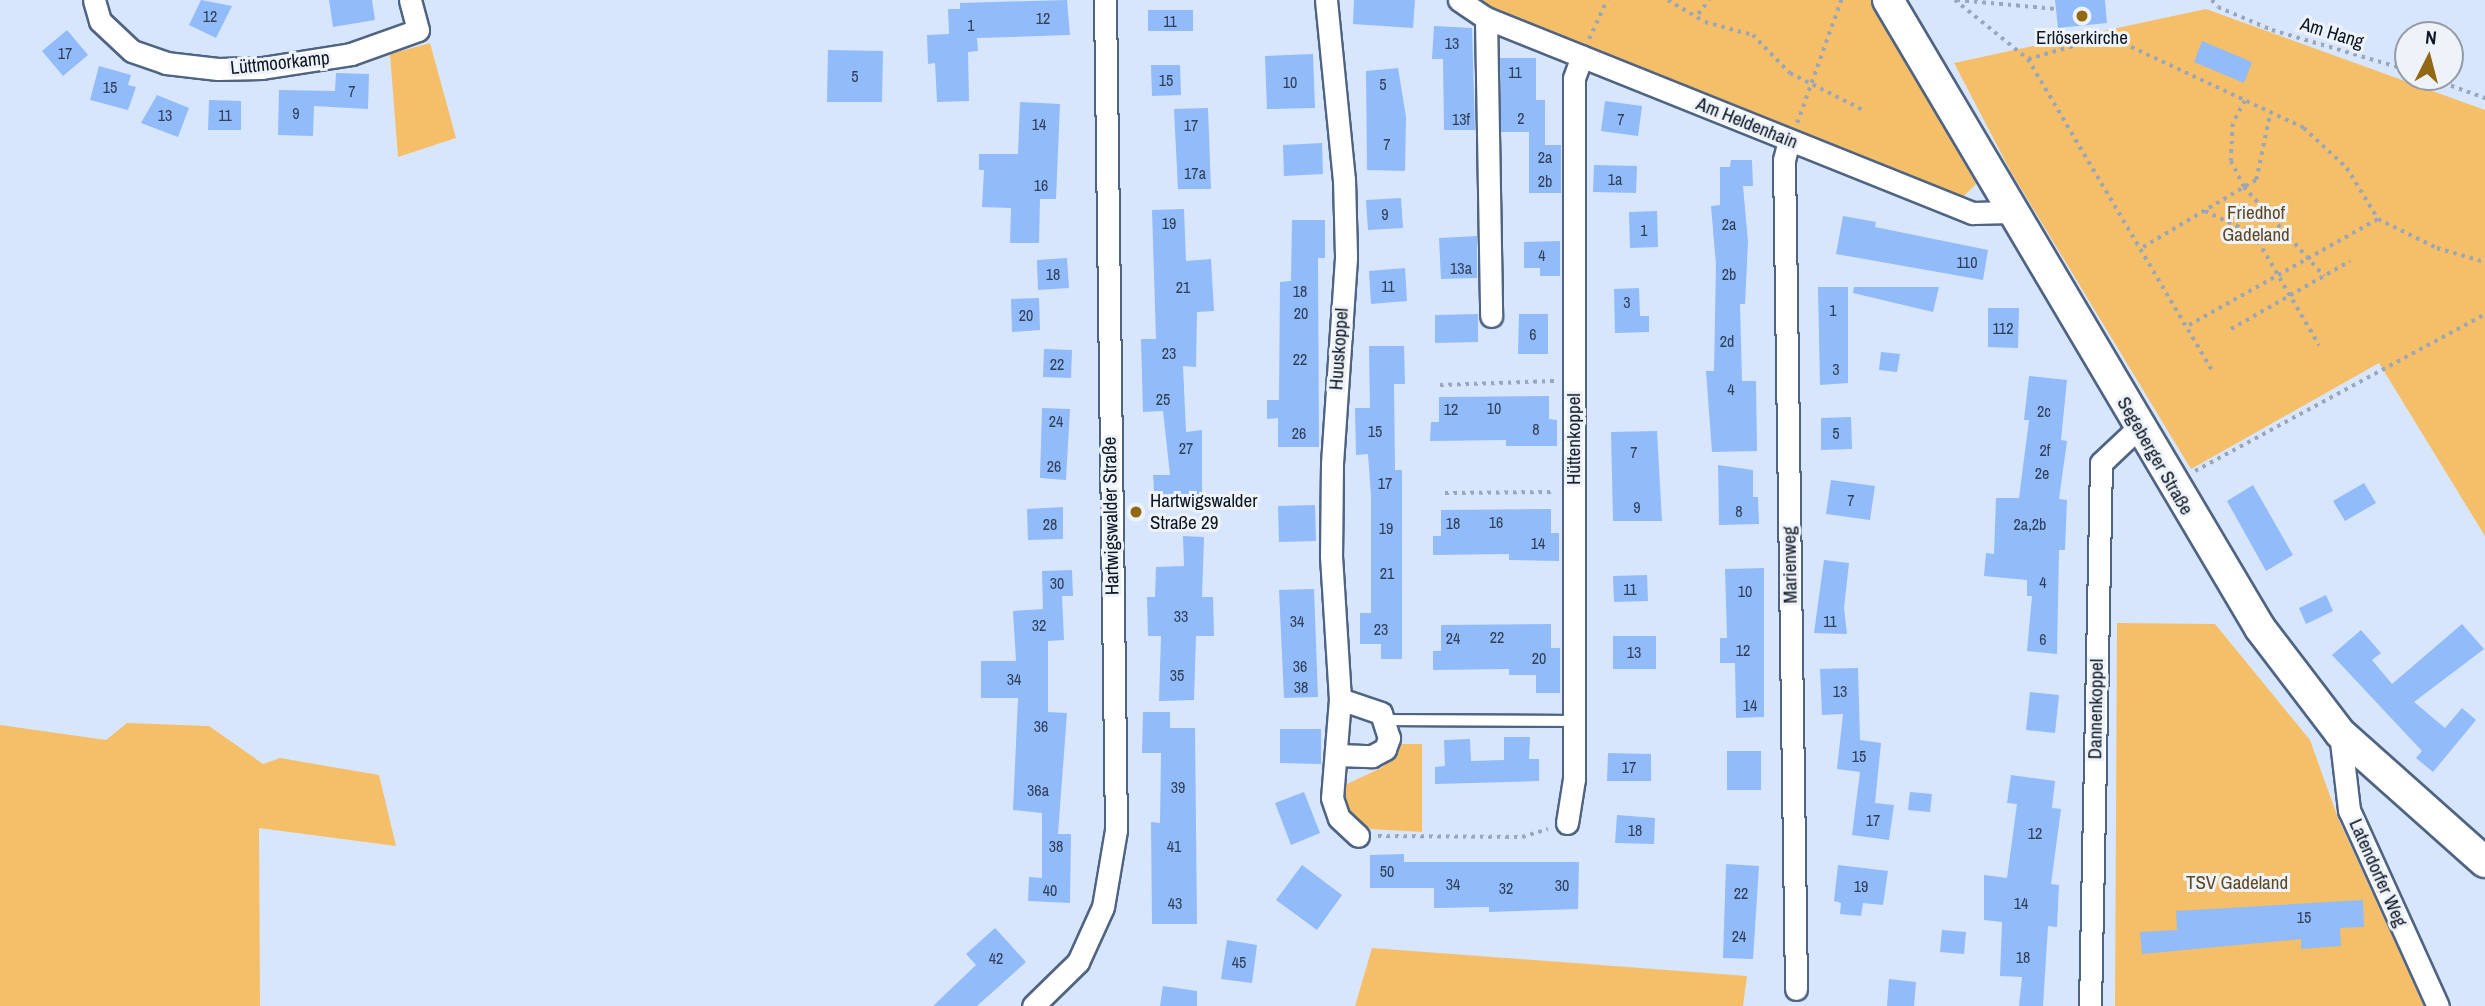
<!DOCTYPE html>
<meta charset="utf-8">
<style>
body{margin:0}
#map{position:relative;width:2485px;height:1006px;overflow:hidden;background:#d8e6fd;font-family:"Archivo Narrow",sans-serif}
div>[style]{position:absolute}
.green>*{inset:0;background:#f4bf68}
.building>*{inset:0;background:#91bbf9}
.path>*{height:3.5px;margin-top:-1.75px;transform-origin:0;background:repeating-linear-gradient(90deg,#9aa6ba 0 3.5px,transparent 0 8.5px)}
.roads{filter:drop-shadow(2px 0 #4f6483) drop-shadow(-2px 0 #4f6483) drop-shadow(0 2px #4f6483) drop-shadow(0 -2px #4f6483)}
.lane>*{height:10px;margin:-5px;padding:0 5px;transform-origin:5px;border-radius:5px;background:#fff}
.street>*{height:21px;margin:-10.5px;padding:0 10.5px;transform-origin:10.5px;border-radius:10.5px;background:#fff}
.secondary>*{height:30px;margin:-15px;padding:0 15px;transform-origin:15px;border-radius:15px;background:#fff}
.dots>*{width:19px;height:19px;translate:-50% -50%;box-sizing:border-box;border:4px solid #eef3fa;border-radius:50%}
span{translate:-50% -50%;white-space:nowrap;text-align:center;line-height:1.15;-webkit-text-stroke:6px #eef3fa;paint-order:stroke}
.number-label{font-size:16px;color:#2f3f58}
.number-label span{-webkit-text-stroke-width:0}
.street-label{font-size:19px;color:#0e1623}
.poi-label{font-size:19px;color:#0e1623}
.left{translate:0 -50%;text-align:left}
.park-label{font-size:19px;color:#5f4822}
.north{position:absolute;left:2394px;top:21px;width:70px;height:70px;box-sizing:border-box;background:#eef3fa;border:2px solid #949ba4;border-radius:50%;rotate:6deg;font-size:19px;font-weight:700;line-height:28px;text-align:center;color:#0e1623}
.north::after{content:'';display:block;margin:auto;width:24px;height:32px;background:#936813;clip-path:polygon(50% 0,100% 100%,50% 72%,0 100%)}
</style>
<div id="map">
<div class="green">
<div style="clip-path:polygon(1475px 0,1873px 0,1976px 184px,1964px 196px,1943px 196px,1496px 13px)"></div>
<div style="clip-path:polygon(2206px 9px,2485px 110px,2485px 536px,2379px 363px,2191px 469px,2011px 172px,1954px 63px)"></div>
<div style="clip-path:polygon(430px 43px,456px 138px,398px 157px,390px 54px)"></div>
<div style="clip-path:polygon(2117px 623px,2215px 624px,2310px 740px,2338px 818px,2424px 1006px,2115px 1006px)"></div>
<div style="clip-path:polygon(127px 723px,209px 726px,263px 764px,280px 758px,379px 775px,396px 846px,259px 828px,260px 1006px,0 1006px,0 725px,106px 740px)"></div>
<div style="clip-path:polygon(1398px 744px,1422px 744px,1422px 832px,1371px 829px,1354px 819px,1344px 800px,1345px 785px,1383px 767px)"></div>
<div style="clip-path:polygon(1372px 948px,1747px 976px,1743px 1006px,1355px 1006px)"></div>
</div>
<div class="building">
<div style="clip-path:polygon(201px 0,232px 6px,216px 38px,189px 25px)"></div>
<div style="clip-path:polygon(329px 0,372px 0,375px 20px,333px 27px)"></div>
<div style="clip-path:polygon(1067px 0,1070px 35px,977px 38px,978px 51px,968px 52px,969px 101px,937px 102px,935px 63px,928px 64px,927px 35px,949px 34px,948px 9px,960px 9px,960px 3px)"></div>
<div style="clip-path:polygon(1354px 0,1415px 0,1413px 28px,1353px 24px)"></div>
<div style="clip-path:polygon(2055px 0,2105px 0,2107px 23px,2058px 28px)"></div>
<div style="clip-path:polygon(1148px 10px,1193px 10px,1193px 31px,1148px 31px)"></div>
<div style="clip-path:polygon(1434px 26px,1472px 28px,1475px 130px,1444px 130px,1443px 59px,1432px 59px)"></div>
<div style="clip-path:polygon(67px 30px,88px 55px,63px 76px,42px 51px)"></div>
<div style="clip-path:polygon(2202px 41px,2252px 62px,2244px 83px,2194px 62px)"></div>
<div style="clip-path:polygon(828px 50px,883px 51px,882px 102px,827px 102px)"></div>
<div style="clip-path:polygon(1313px 54px,1315px 108px,1267px 109px,1265px 56px)"></div>
<div style="clip-path:polygon(1500px 58px,1536px 58px,1536px 100px,1545px 100px,1545px 145px,1561px 145px,1561px 193px,1529px 193px,1529px 132px,1501px 132px)"></div>
<div style="clip-path:polygon(1151px 65px,1180px 65px,1181px 95px,1152px 96px)"></div>
<div style="clip-path:polygon(99px 66px,131px 75px,128px 85px,136px 87px,128px 110px,90px 100px)"></div>
<div style="clip-path:polygon(1398px 68px,1406px 117px,1405px 171px,1367px 170px,1366px 71px)"></div>
<div style="clip-path:polygon(336px 73px,369px 74px,368px 109px,314px 106px,313px 136px,278px 135px,279px 90px,335px 91px)"></div>
<div style="clip-path:polygon(157px 95px,189px 108px,178px 137px,141px 123px)"></div>
<div style="clip-path:polygon(209px 100px,241px 101px,241px 130px,208px 130px)"></div>
<div style="clip-path:polygon(1605px 101px,1642px 106px,1638px 136px,1601px 131px)"></div>
<div style="clip-path:polygon(1020px 102px,1060px 104px,1056px 199px,1040px 199px,1039px 243px,1010px 243px,1011px 208px,982px 207px,984px 170px,979px 170px,979px 154px,1018px 154px)"></div>
<div style="clip-path:polygon(1208px 108px,1211px 189px,1178px 189px,1174px 109px)"></div>
<div style="clip-path:polygon(1322px 143px,1323px 174px,1284px 176px,1283px 145px)"></div>
<div style="clip-path:polygon(1731px 160px,1752px 160px,1753px 186px,1743px 186px,1748px 242px,1745px 304px,1740px 304px,1742px 381px,1756px 381px,1757px 451px,1712px 452px,1706px 371px,1714px 371px,1716px 265px,1711px 206px,1720px 205px,1720px 167px,1730px 167px)"></div>
<div style="clip-path:polygon(1594px 165px,1637px 166px,1636px 193px,1593px 192px)"></div>
<div style="clip-path:polygon(1401px 198px,1403px 228px,1368px 230px,1366px 200px)"></div>
<div style="clip-path:polygon(1184px 209px,1186px 261px,1211px 259px,1214px 311px,1197px 312px,1196px 367px,1183px 366px,1186px 432px,1202px 430px,1202px 503px,1155px 505px,1153px 475px,1170px 475px,1163px 411px,1143px 412px,1141px 339px,1156px 339px,1152px 210px)"></div>
<div style="clip-path:polygon(1657px 211px,1658px 247px,1630px 248px,1629px 212px)"></div>
<div style="clip-path:polygon(1843px 216px,1876px 222px,1875px 227px,1988px 250px,1983px 280px,1836px 254px)"></div>
<div style="clip-path:polygon(1292px 220px,1325px 220px,1325px 258px,1318px 258px,1319px 447px,1278px 447px,1278px 418px,1267px 419px,1267px 400px,1279px 400px,1280px 282px,1291px 281px)"></div>
<div style="clip-path:polygon(1477px 236px,1477px 278px,1441px 279px,1439px 238px)"></div>
<div style="clip-path:polygon(1560px 241px,1560px 276px,1540px 276px,1540px 268px,1524px 268px,1524px 242px)"></div>
<div style="clip-path:polygon(1067px 258px,1069px 288px,1038px 290px,1037px 260px)"></div>
<div style="clip-path:polygon(1405px 268px,1407px 301px,1371px 304px,1369px 271px)"></div>
<div style="clip-path:polygon(1818px 287px,1848px 287px,1848px 383px,1820px 385px)"></div>
<div style="clip-path:polygon(1854px 287px,1939px 287px,1933px 312px,1853px 293px)"></div>
<div style="clip-path:polygon(1639px 288px,1640px 316px,1649px 316px,1649px 332px,1615px 333px,1614px 289px)"></div>
<div style="clip-path:polygon(1039px 298px,1040px 330px,1012px 332px,1011px 299px)"></div>
<div style="clip-path:polygon(1988px 308px,2019px 308px,2018px 348px,1988px 347px)"></div>
<div style="clip-path:polygon(1478px 314px,1478px 342px,1435px 343px,1435px 315px)"></div>
<div style="clip-path:polygon(1519px 314px,1548px 314px,1548px 354px,1518px 354px)"></div>
<div style="clip-path:polygon(1369px 346px,1404px 346px,1405px 384px,1394px 384px,1395px 470px,1402px 470px,1402px 659px,1381px 659px,1381px 644px,1360px 644px,1360px 613px,1371px 613px,1371px 496px,1368px 454px,1356px 455px,1355px 408px,1370px 408px)"></div>
<div style="clip-path:polygon(1044px 349px,1072px 350px,1071px 378px,1043px 377px)"></div>
<div style="clip-path:polygon(1881px 352px,1900px 354px,1897px 372px,1879px 370px)"></div>
<div style="clip-path:polygon(2029px 376px,2067px 380px,2061px 440px,2067px 441px,2059px 499px,2067px 500px,2065px 550px,2059px 550px,2057px 654px,2027px 651px,2032px 596px,2027px 596px,2027px 580px,1984px 576px,1986px 553px,1994px 554px,1996px 498px,2019px 498px,2029px 420px,2024px 420px)"></div>
<div style="clip-path:polygon(1549px 396px,1549px 419px,1557px 420px,1557px 446px,1506px 446px,1506px 440px,1430px 441px,1431px 422px,1439px 422px,1439px 397px)"></div>
<div style="clip-path:polygon(1042px 408px,1070px 409px,1066px 480px,1040px 478px)"></div>
<div style="clip-path:polygon(1851px 417px,1852px 449px,1821px 450px,1821px 418px)"></div>
<div style="clip-path:polygon(1657px 431px,1662px 521px,1613px 521px,1611px 432px)"></div>
<div style="clip-path:polygon(1718px 465px,1753px 470px,1753px 497px,1758px 497px,1759px 524px,1719px 525px)"></div>
<div style="clip-path:polygon(1831px 480px,1875px 486px,1870px 520px,1826px 514px)"></div>
<div style="clip-path:polygon(2364px 483px,2376px 503px,2345px 521px,2333px 501px)"></div>
<div style="clip-path:polygon(2253px 485px,2293px 555px,2266px 571px,2227px 501px)"></div>
<div style="clip-path:polygon(1315px 505px,1316px 541px,1279px 542px,1278px 506px)"></div>
<div style="clip-path:polygon(1063px 507px,1063px 539px,1028px 540px,1027px 509px)"></div>
<div style="clip-path:polygon(1551px 509px,1551px 533px,1559px 533px,1559px 561px,1509px 560px,1509px 554px,1433px 555px,1433px 536px,1441px 536px,1441px 510px)"></div>
<div style="clip-path:polygon(1183px 536px,1204px 537px,1202px 597px,1213px 597px,1214px 636px,1196px 636px,1194px 700px,1159px 701px,1161px 636px,1148px 636px,1147px 597px,1155px 597px,1156px 567px,1184px 566px)"></div>
<div style="clip-path:polygon(1824px 560px,1849px 563px,1844px 608px,1847px 634px,1814px 633px)"></div>
<div style="clip-path:polygon(1764px 568px,1764px 717px,1736px 718px,1735px 663px,1720px 663px,1720px 638px,1727px 638px,1725px 569px)"></div>
<div style="clip-path:polygon(1072px 570px,1073px 596px,1062px 596px,1064px 640px,1048px 641px,1048px 712px,1067px 713px,1058px 834px,1071px 834px,1070px 903px,1028px 901px,1029px 877px,1042px 878px,1042px 813px,1013px 810px,1018px 698px,981px 698px,981px 661px,1016px 661px,1013px 611px,1043px 609px,1042px 571px)"></div>
<div style="clip-path:polygon(1647px 575px,1648px 601px,1614px 602px,1613px 576px)"></div>
<div style="clip-path:polygon(1314px 589px,1318px 697px,1284px 698px,1279px 590px)"></div>
<div style="clip-path:polygon(2326px 595px,2333px 611px,2306px 624px,2299px 608px)"></div>
<div style="clip-path:polygon(1551px 624px,1551px 648px,1560px 648px,1560px 693px,1536px 693px,1536px 675px,1509px 675px,1509px 669px,1433px 670px,1433px 651px,1441px 651px,1441px 625px)"></div>
<div style="clip-path:polygon(2462px 624px,2484px 649px,2414px 702px,2445px 728px,2462px 708px,2476px 720px,2433px 772px,2416px 758px,2422px 751px,2332px 655px,2361px 630px,2381px 653px,2372px 660px,2392px 684px)"></div>
<div style="clip-path:polygon(1613px 636px,1656px 636px,1656px 669px,1613px 669px)"></div>
<div style="clip-path:polygon(1858px 668px,1860px 740px,1881px 743px,1875px 803px,1894px 805px,1889px 840px,1852px 835px,1860px 772px,1837px 769px,1843px 714px,1822px 715px,1820px 669px)"></div>
<div style="clip-path:polygon(2030px 692px,2059px 695px,2055px 733px,2026px 730px)"></div>
<div style="clip-path:polygon(1143px 712px,1170px 712px,1170px 728px,1195px 728px,1197px 924px,1152px 924px,1151px 822px,1160px 823px,1161px 753px,1142px 753px)"></div>
<div style="clip-path:polygon(1280px 729px,1321px 729px,1321px 764px,1280px 763px)"></div>
<div style="clip-path:polygon(1504px 737px,1530px 737px,1529px 759px,1539px 759px,1539px 781px,1435px 784px,1435px 767px,1445px 766px,1444px 740px,1470px 739px,1471px 761px,1504px 760px)"></div>
<div style="clip-path:polygon(1727px 751px,1761px 751px,1761px 790px,1727px 790px)"></div>
<div style="clip-path:polygon(1608px 753px,1651px 754px,1651px 781px,1607px 781px)"></div>
<div style="clip-path:polygon(2011px 775px,2055px 781px,2052px 808px,2061px 809px,2051px 884px,2059px 885px,2057px 927px,2048px 926px,2043px 1006px,2019px 1006px,2022px 977px,2000px 976px,2002px 922px,1984px 920px,1984px 875px,2007px 878px,2017px 804px,2007px 803px)"></div>
<div style="clip-path:polygon(1304px 792px,1320px 833px,1291px 845px,1275px 803px)"></div>
<div style="clip-path:polygon(1910px 792px,1932px 794px,1930px 812px,1908px 810px)"></div>
<div style="clip-path:polygon(1617px 815px,1655px 818px,1654px 844px,1615px 843px)"></div>
<div style="clip-path:polygon(1404px 854px,1404px 862px,1579px 862px,1578px 909px,1489px 912px,1489px 907px,1434px 908px,1434px 888px,1370px 888px,1370px 855px)"></div>
<div style="clip-path:polygon(1726px 864px,1759px 866px,1753px 959px,1723px 958px)"></div>
<div style="clip-path:polygon(1302px 865px,1342px 895px,1317px 930px,1276px 900px)"></div>
<div style="clip-path:polygon(1838px 865px,1888px 871px,1883px 905px,1863px 903px,1861px 916px,1840px 914px,1841px 903px,1834px 901px)"></div>
<div style="clip-path:polygon(2363px 900px,2364px 927px,2340px 928px,2341px 946px,2301px 949px,2301px 939px,2142px 954px,2140px 932px,2177px 930px,2176px 911px)"></div>
<div style="clip-path:polygon(995px 928px,1026px 962px,977px 1006px,933px 1006px,976px 965px,966px 954px)"></div>
<div style="clip-path:polygon(1942px 930px,1966px 932px,1964px 954px,1940px 952px)"></div>
<div style="clip-path:polygon(1227px 940px,1257px 945px,1252px 983px,1221px 979px)"></div>
<div style="clip-path:polygon(1889px 979px,1916px 982px,1914px 1006px,1887px 1006px)"></div>
<div style="clip-path:polygon(1163px 986px,1197px 991px,1197px 1006px,1160px 1006px)"></div>
</div>
<div class="path">
<div style="left:1668px;top:0;width:43px;rotate:30.7deg"></div>
<div style="left:1705px;top:22px;width:50px;rotate:15.2deg"></div>
<div style="left:1753px;top:35px;width:53px;rotate:45.8deg"></div>
<div style="left:1790px;top:73px;width:82px;rotate:26.9deg"></div>
<div style="left:1955px;top:0;width:94px;rotate:38.9deg"></div>
<div style="left:2028px;top:59px;width:361px;rotate:59.4deg"></div>
<div style="left:1957px;top:0;width:99px;rotate:5.2deg"></div>
<div style="left:2212px;top:0;width:9px;rotate:49deg"></div>
<div style="left:2218px;top:7px;width:59px;rotate:23.1deg"></div>
<div style="left:2272px;top:30px;width:142px;rotate:16.4deg"></div>
<div style="left:1698px;top:14px;width:18px;rotate:-52deg"></div>
<div style="left:1589px;top:39px;width:43px;rotate:-65.2deg"></div>
<div style="left:2028px;top:59px;width:83px;rotate:-16deg"></div>
<div style="left:2108px;top:36px;width:217px;rotate:25.1deg"></div>
<div style="left:2304px;top:128px;width:59px;rotate:42.9deg"></div>
<div style="left:2347px;top:168px;width:60px;rotate:58.7deg"></div>
<div style="left:2378px;top:219px;width:66px;rotate:26.2deg"></div>
<div style="left:2437px;top:248px;width:50px;rotate:16.3deg"></div>
<div style="left:2427px;top:77px;width:62px;rotate:19.9deg"></div>
<div style="left:2245px;top:101px;width:26px;rotate:118deg"></div>
<div style="left:2233px;top:124px;width:37px;rotate:93deg"></div>
<div style="left:2231px;top:161px;width:29px;rotate:63deg"></div>
<div style="left:2244px;top:187px;width:120px;rotate:48deg"></div>
<div style="left:1797px;top:123px;width:131px;rotate:-70.3deg"></div>
<div style="left:2205px;top:211px;width:54px;rotate:25.1deg"></div>
<div style="left:2254px;top:234px;width:129px;rotate:59.6deg"></div>
<div style="left:2143px;top:247px;width:131px;rotate:-30.7deg"></div>
<div style="left:2256px;top:180px;width:68px;rotate:-78.2deg"></div>
<div style="left:2189px;top:325px;width:217px;rotate:-29.3deg"></div>
<div style="left:2231px;top:329px;width:137px;rotate:-29.7deg"></div>
<div style="left:1440px;top:385px;width:114px;rotate:-2deg"></div>
<div style="left:2195px;top:471px;width:330px;rotate:-28.4deg"></div>
<div style="left:1445px;top:493px;width:109px;rotate:-0.5deg"></div>
<div style="left:1378px;top:836px;width:144px;rotate:0.4deg"></div>
<div style="left:1522px;top:837px;width:27px;rotate:-17deg"></div>
</div>
<div class="roads">
<div class="lane">
<div style="left:1385px;top:720px;width:189px;rotate:0.3deg"></div>
</div>
<div class="street">
<div style="left:94px;top:0;width:22px;rotate:74deg"></div>
<div style="left:100px;top:21px;width:44px;rotate:43.2deg"></div>
<div style="left:132px;top:51px;width:36px;rotate:19deg"></div>
<div style="left:166px;top:63px;width:52px;rotate:6.6deg"></div>
<div style="left:218px;top:69px;width:44px;rotate:-1.3deg"></div>
<div style="left:262px;top:68px;width:90px;rotate:-8.9deg"></div>
<div style="left:351px;top:54px;width:71px;rotate:-19.7deg"></div>
<div style="left:418px;top:30px;width:31px;rotate:-105deg"></div>
<div style="left:1326px;top:0;width:180px;rotate:84.3deg"></div>
<div style="left:1344px;top:179px;width:79px;rotate:88.5deg"></div>
<div style="left:1346px;top:258px;width:206px;rotate:93.9deg"></div>
<div style="left:1332px;top:464px;width:92px;rotate:90.6deg"></div>
<div style="left:1331px;top:556px;width:143px;rotate:86.4deg"></div>
<div style="left:1340px;top:699px;width:99px;rotate:94.6deg"></div>
<div style="left:1332px;top:798px;width:21px;rotate:71deg"></div>
<div style="left:1339px;top:818px;width:26px;rotate:43deg"></div>
<div style="left:1459px;top:0;width:32px;rotate:34deg"></div>
<div style="left:1486px;top:18px;width:524px;rotate:21.86deg"></div>
<div style="left:1972px;top:213px;width:40px;rotate:-1.4deg"></div>
<div style="left:1486px;top:18px;width:298px;rotate:89deg"></div>
<div style="left:1789px;top:140px;width:21px;rotate:104deg"></div>
<div style="left:1784px;top:160px;width:829px;rotate:89.17deg"></div>
<div style="left:2340px;top:733px;width:78px;rotate:83.3deg"></div>
<div style="left:2349px;top:810px;width:215px;rotate:65.6deg"></div>
<div style="left:1337px;top:755px;width:35px;rotate:2deg"></div>
<div style="left:1372px;top:756px;width:15px;rotate:-28deg"></div>
<div style="left:1385px;top:749px;width:12px;rotate:-70deg"></div>
<div style="left:1389px;top:738px;width:26px;rotate:-108deg"></div>
<div style="left:1381px;top:713px;width:43px;rotate:-161.1deg"></div>
<div style="left:1567px;top:823px;width:45px;rotate:-81deg"></div>
<div style="left:1574px;top:779px;width:701px;rotate:-90deg"></div>
<div style="left:1574px;top:78px;width:23px;rotate:-70deg"></div>
<div style="left:1033px;top:1006px;width:63px;rotate:-44.4deg"></div>
<div style="left:1078px;top:962px;width:60px;rotate:-65.6deg"></div>
<div style="left:1103px;top:907px;width:78px;rotate:-80.4deg"></div>
<div style="left:1116px;top:830px;width:830px;rotate:-90.76deg"></div>
<div style="left:2090px;top:1006px;width:543px;rotate:-88.84deg"></div>
<div style="left:2101px;top:463px;width:51px;rotate:-43.4deg"></div>
</div>
<div class="secondary">
<div style="left:1888px;top:0;width:730px;rotate:59.36deg"></div>
<div style="left:2260px;top:628px;width:132px;rotate:52.7deg"></div>
<div style="left:2340px;top:733px;width:194px;rotate:41.7deg"></div>
</div>
</div>
<div class="dots">
<div style="left:2082px;top:16px;background:#936813"></div>
<div style="left:1136px;top:512px;background:#936813"></div>
</div>
<div class="number-label">
<span style="left:210px;top:16px">12</span>
<span style="left:1043px;top:18px">12</span>
<span style="left:1170px;top:21px">11</span>
<span style="left:971px;top:25px">1</span>
<span style="left:1452px;top:43px">13</span>
<span style="left:65px;top:53px">17</span>
<span style="left:1515px;top:72px">11</span>
<span style="left:855px;top:76px">5</span>
<span style="left:1166px;top:80px">15</span>
<span style="left:1290px;top:82px">10</span>
<span style="left:1383px;top:84px">5</span>
<span style="left:110px;top:87px">15</span>
<span style="left:352px;top:91px">7</span>
<span style="left:296px;top:113px">9</span>
<span style="left:165px;top:115px">13</span>
<span style="left:225px;top:115px">11</span>
<span style="left:1521px;top:118px">2</span>
<span style="left:1461px;top:119px">13f</span>
<span style="left:1621px;top:119px">7</span>
<span style="left:1039px;top:124px">14</span>
<span style="left:1191px;top:125px">17</span>
<span style="left:1387px;top:144px">7</span>
<span style="left:1545px;top:157px">2a</span>
<span style="left:1195px;top:173px">17a</span>
<span style="left:1615px;top:179px">1a</span>
<span style="left:1545px;top:181px">2b</span>
<span style="left:1041px;top:185px">16</span>
<span style="left:1385px;top:214px">9</span>
<span style="left:1169px;top:223px">19</span>
<span style="left:1729px;top:224px">2a</span>
<span style="left:1644px;top:230px">1</span>
<span style="left:1542px;top:255px">4</span>
<span style="left:1967px;top:262px">110</span>
<span style="left:1461px;top:268px">13a</span>
<span style="left:1053px;top:274px">18</span>
<span style="left:1729px;top:274px">2b</span>
<span style="left:1388px;top:286px">11</span>
<span style="left:1183px;top:287px">21</span>
<span style="left:1300px;top:291px">18</span>
<span style="left:1627px;top:302px">3</span>
<span style="left:1833px;top:310px">1</span>
<span style="left:1301px;top:313px">20</span>
<span style="left:1026px;top:315px">20</span>
<span style="left:2003px;top:328px">112</span>
<span style="left:1533px;top:334px">6</span>
<span style="left:1727px;top:341px">2d</span>
<span style="left:1169px;top:353px">23</span>
<span style="left:1300px;top:359px">22</span>
<span style="left:1057px;top:364px">22</span>
<span style="left:1836px;top:369px">3</span>
<span style="left:1731px;top:389px">4</span>
<span style="left:1163px;top:399px">25</span>
<span style="left:1494px;top:408px">10</span>
<span style="left:1451px;top:409px">12</span>
<span style="left:2044px;top:411px">2c</span>
<span style="left:1056px;top:421px">24</span>
<span style="left:1536px;top:429px">8</span>
<span style="left:1375px;top:431px">15</span>
<span style="left:1299px;top:433px">26</span>
<span style="left:1836px;top:433px">5</span>
<span style="left:1186px;top:448px">27</span>
<span style="left:2045px;top:450px">2f</span>
<span style="left:1634px;top:452px">7</span>
<span style="left:1054px;top:466px">26</span>
<span style="left:2042px;top:473px">2e</span>
<span style="left:1385px;top:483px">17</span>
<span style="left:1851px;top:500px">7</span>
<span style="left:1637px;top:507px">9</span>
<span style="left:1739px;top:511px">8</span>
<span style="left:1496px;top:522px">16</span>
<span style="left:1453px;top:523px">18</span>
<span style="left:1050px;top:524px">28</span>
<span style="left:2030px;top:524px">2a,2b</span>
<span style="left:1386px;top:528px">19</span>
<span style="left:1538px;top:543px">14</span>
<span style="left:1387px;top:573px">21</span>
<span style="left:2043px;top:582px">4</span>
<span style="left:1057px;top:583px">30</span>
<span style="left:1630px;top:589px">11</span>
<span style="left:1745px;top:591px">10</span>
<span style="left:1181px;top:616px">33</span>
<span style="left:1297px;top:621px">34</span>
<span style="left:1830px;top:621px">11</span>
<span style="left:1039px;top:625px">32</span>
<span style="left:1381px;top:629px">23</span>
<span style="left:1497px;top:637px">22</span>
<span style="left:1453px;top:638px">24</span>
<span style="left:2043px;top:639px">6</span>
<span style="left:1743px;top:650px">12</span>
<span style="left:1634px;top:652px">13</span>
<span style="left:1539px;top:658px">20</span>
<span style="left:1300px;top:666px">36</span>
<span style="left:1177px;top:675px">35</span>
<span style="left:1014px;top:679px">34</span>
<span style="left:1301px;top:687px">38</span>
<span style="left:1840px;top:691px">13</span>
<span style="left:1750px;top:705px">14</span>
<span style="left:1041px;top:726px">36</span>
<span style="left:1859px;top:756px">15</span>
<span style="left:1629px;top:767px">17</span>
<span style="left:1178px;top:787px">39</span>
<span style="left:1038px;top:790px">36a</span>
<span style="left:1873px;top:820px">17</span>
<span style="left:1635px;top:830px">18</span>
<span style="left:2035px;top:833px">12</span>
<span style="left:1056px;top:846px">38</span>
<span style="left:1174px;top:846px">41</span>
<span style="left:1387px;top:871px">50</span>
<span style="left:1453px;top:884px">34</span>
<span style="left:1562px;top:885px">30</span>
<span style="left:1861px;top:886px">19</span>
<span style="left:1506px;top:888px">32</span>
<span style="left:1050px;top:890px">40</span>
<span style="left:1741px;top:893px">22</span>
<span style="left:1175px;top:903px">43</span>
<span style="left:2021px;top:903px">14</span>
<span style="left:2304px;top:917px">15</span>
<span style="left:1739px;top:936px">24</span>
<span style="left:2023px;top:957px">18</span>
<span style="left:996px;top:958px">42</span>
<span style="left:1239px;top:962px">45</span>
</div>
<div class="street-label">
<span style="left:2332px;top:33px;rotate:17deg">Am Hang</span>
<span style="left:280px;top:63px;rotate:-6deg">Lüttmoorkamp</span>
<span style="left:1747px;top:123px;rotate:22deg">Am Heldenhain</span>
<span style="left:1339px;top:349px;rotate:-86deg">Huuskoppel</span>
<span style="left:1574px;top:439px;rotate:-90deg">Hüttenkoppel</span>
<span style="left:2155px;top:456px;rotate:60deg">Segeberger Straße</span>
<span style="left:1111px;top:516px;rotate:-91deg">Hartwigswalder Straße</span>
<span style="left:1790px;top:565px;rotate:-91deg">Marienweg</span>
<span style="left:2096px;top:709px;rotate:-89deg">Dannenkoppel</span>
<span style="left:2378px;top:873px;rotate:66deg">Latendorfer Weg</span>
</div>
<div class="poi-label">
<span style="left:2082px;top:38px">Erlöserkirche</span>
<span class="left" style="left:1150px;top:512px">Hartwigswalder<br>Straße 29</span>
</div>
<div class="park-label">
<span style="left:2256px;top:224px">Friedhof<br>Gadeland</span>
<span style="left:2237px;top:883px">TSV Gadeland</span>
</div>
<div class="north">N</div>
</div>
